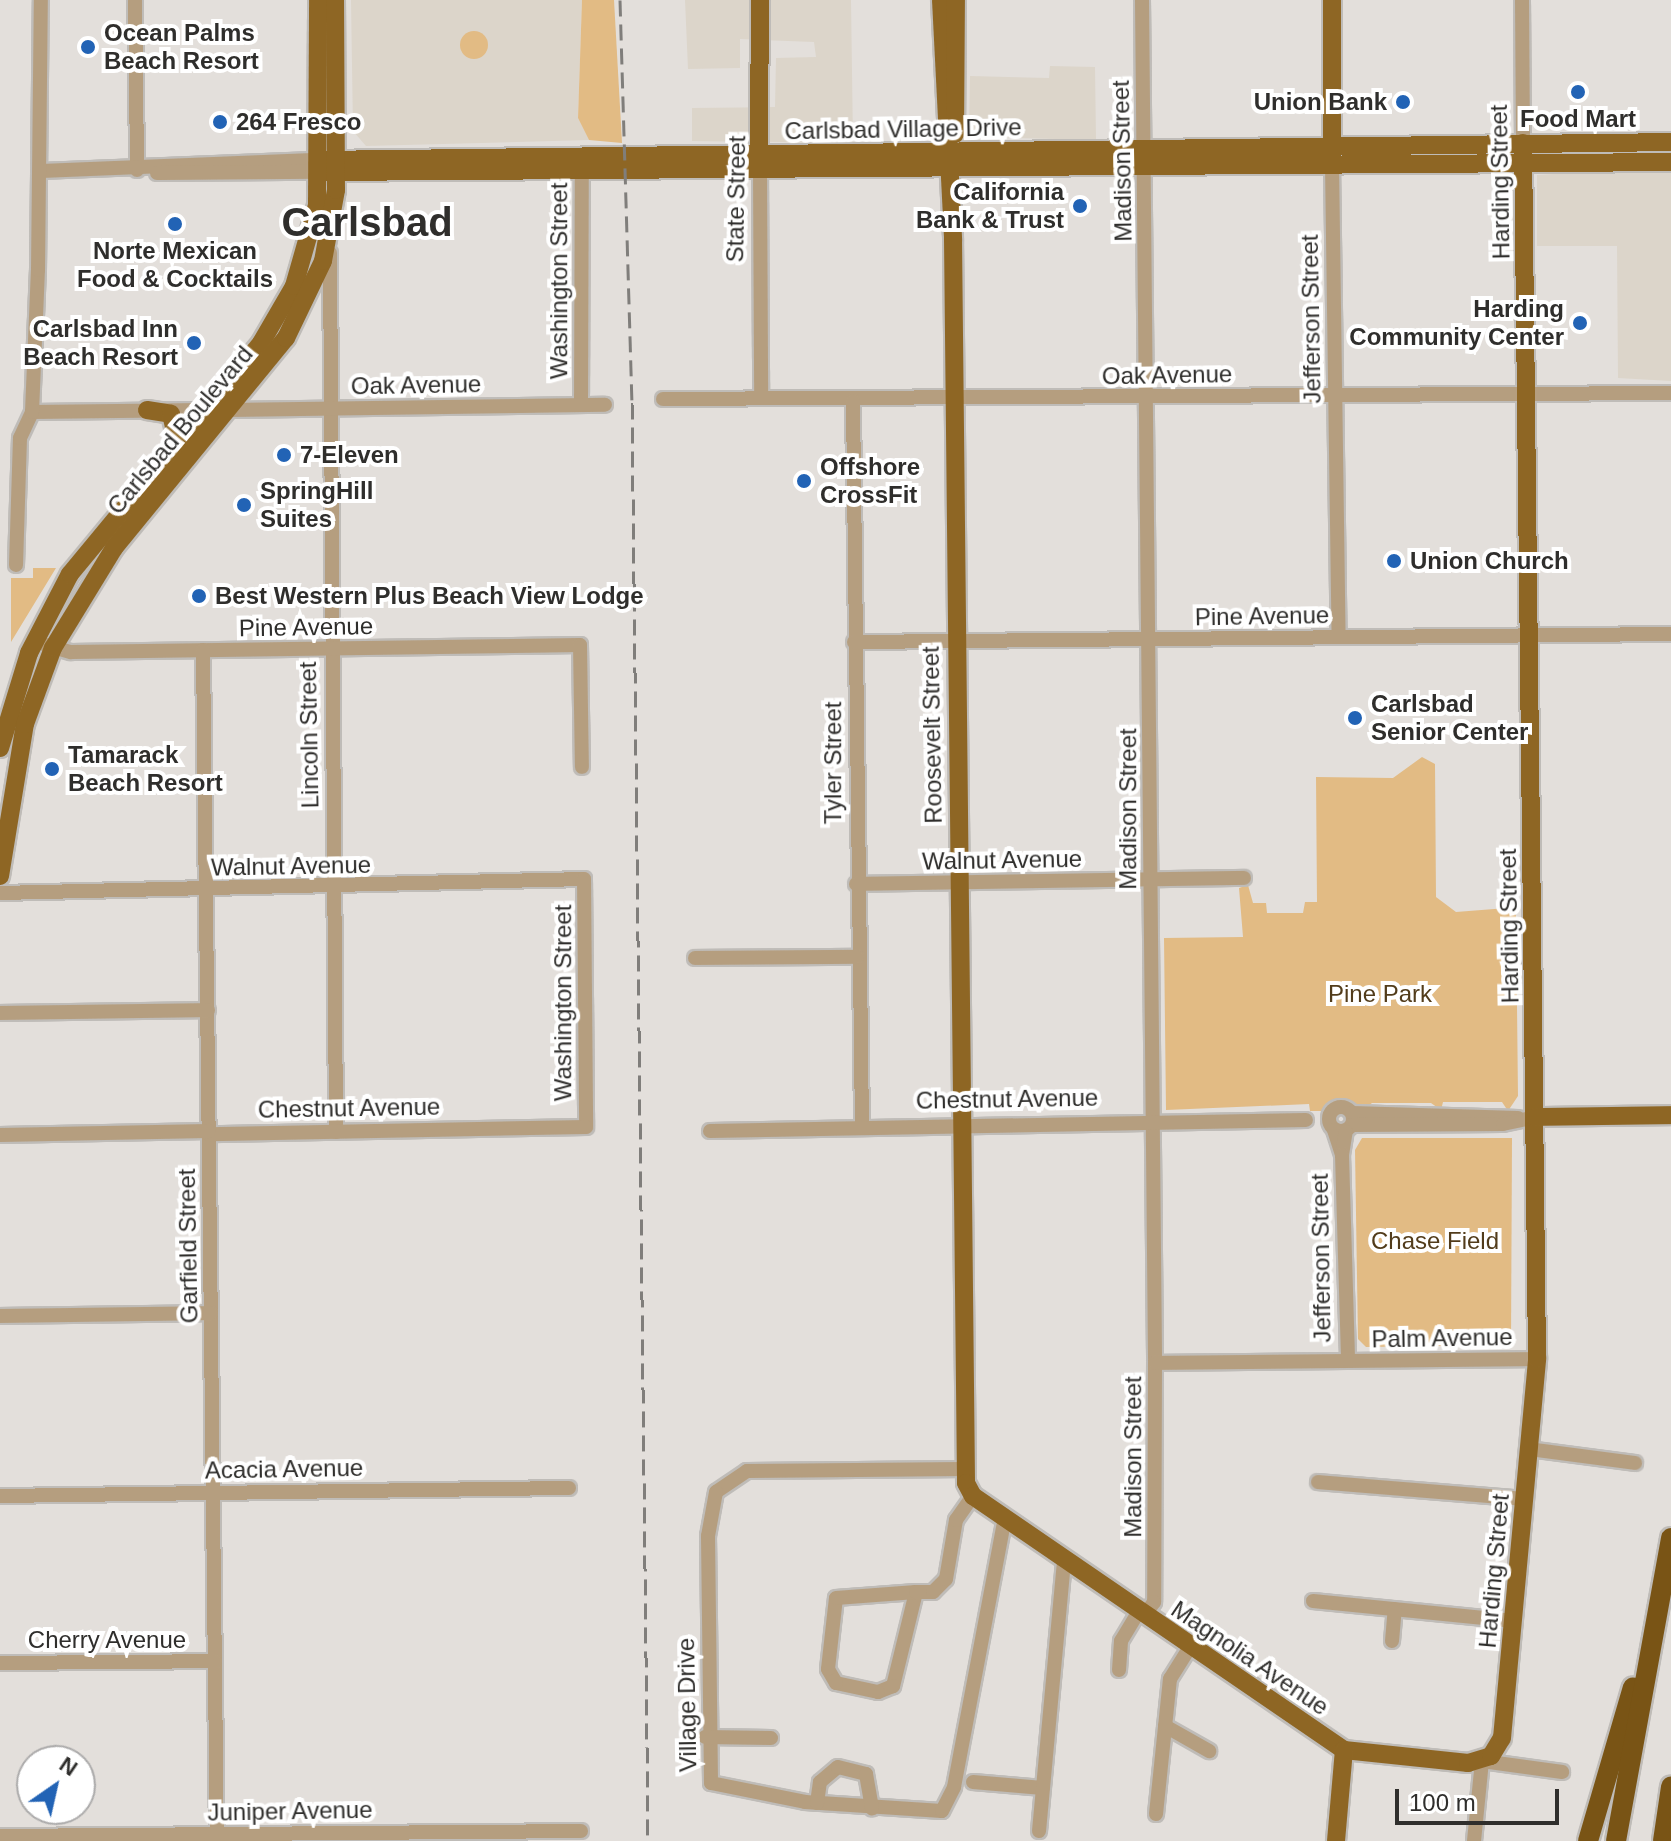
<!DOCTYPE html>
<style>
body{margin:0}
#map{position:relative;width:1671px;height:1841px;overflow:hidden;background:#e3dfdb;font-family:Helvetica,sans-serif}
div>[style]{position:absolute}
.built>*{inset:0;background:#dcd5ca}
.green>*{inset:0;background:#e2bb84}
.round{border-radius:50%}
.roads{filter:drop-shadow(2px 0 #bfbcb8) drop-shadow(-2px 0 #bfbcb8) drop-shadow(0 2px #bfbcb8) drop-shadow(0 -2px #bfbcb8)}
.minor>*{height:14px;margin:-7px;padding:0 7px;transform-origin:7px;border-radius:7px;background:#b59e7f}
.minor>.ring{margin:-7px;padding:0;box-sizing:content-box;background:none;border:14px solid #b59e7f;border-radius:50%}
.major>*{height:18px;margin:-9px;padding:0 9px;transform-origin:9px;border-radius:9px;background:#8e6624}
.highway>*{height:20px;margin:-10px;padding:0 10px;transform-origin:10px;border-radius:10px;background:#795415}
.rail>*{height:3px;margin-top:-1.5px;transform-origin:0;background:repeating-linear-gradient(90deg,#807e7b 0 16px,transparent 0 24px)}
.dots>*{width:22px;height:22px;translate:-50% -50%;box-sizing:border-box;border:4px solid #fff;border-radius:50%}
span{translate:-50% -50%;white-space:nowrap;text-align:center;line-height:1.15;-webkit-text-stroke:8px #fff;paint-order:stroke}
.poi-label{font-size:24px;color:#2f2e2c;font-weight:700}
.left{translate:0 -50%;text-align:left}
.right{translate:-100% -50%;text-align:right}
.street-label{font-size:24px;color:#2f2e2c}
.park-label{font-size:24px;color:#523c1b}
.town-label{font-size:40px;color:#2f2e2c;font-weight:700}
.north{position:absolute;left:16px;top:1745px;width:80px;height:80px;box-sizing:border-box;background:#fff;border:2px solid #acabab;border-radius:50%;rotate:34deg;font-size:22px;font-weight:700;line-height:32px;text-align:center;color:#2f2e2c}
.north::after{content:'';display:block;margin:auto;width:28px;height:36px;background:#2263b5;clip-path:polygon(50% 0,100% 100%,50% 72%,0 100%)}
.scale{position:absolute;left:1395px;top:1789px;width:164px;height:36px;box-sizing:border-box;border:4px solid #2f2e2c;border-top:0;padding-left:10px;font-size:24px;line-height:28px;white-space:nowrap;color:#2f2e2c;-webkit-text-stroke:6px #fff;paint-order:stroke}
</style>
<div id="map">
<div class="built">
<div style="clip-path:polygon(351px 0,582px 0,578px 118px,589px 140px,366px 146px,353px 131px)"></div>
<div style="clip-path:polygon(685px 0,851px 0,853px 143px,692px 141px,692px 108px,775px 107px,776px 58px,816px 57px,814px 42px,740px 39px,740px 68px,688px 69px)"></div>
<div style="clip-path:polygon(1050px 66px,1095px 67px,1096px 140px,969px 137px,970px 76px,1049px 78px)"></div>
<div style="clip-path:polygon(1671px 167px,1671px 381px,1618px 378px,1617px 246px,1537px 246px,1537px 175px)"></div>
</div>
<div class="green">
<div style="clip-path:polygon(582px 0,614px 0,622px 143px,589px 140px,578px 118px)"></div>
<div class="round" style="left:460px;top:31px;width:28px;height:28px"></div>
<div style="clip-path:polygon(33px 568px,56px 568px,11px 642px,11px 578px,33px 578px)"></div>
<div style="clip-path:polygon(1422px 757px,1435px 764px,1436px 897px,1456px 912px,1507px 908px,1516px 915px,1518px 1096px,1508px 1111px,1502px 1102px,1443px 1102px,1441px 1110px,1431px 1103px,1372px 1103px,1360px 1112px,1341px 1101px,1324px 1111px,1310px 1111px,1309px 1104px,1166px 1110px,1164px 938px,1243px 937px,1239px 888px,1248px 885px,1253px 903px,1266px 903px,1267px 913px,1303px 913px,1305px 902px,1317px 902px,1316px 777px,1393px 778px)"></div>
<div style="clip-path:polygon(1362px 1138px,1512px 1138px,1511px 1345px,1366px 1347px,1358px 1339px,1355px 1150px)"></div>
</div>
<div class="roads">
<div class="minor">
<div style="left:135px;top:0;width:170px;rotate:89.3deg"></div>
<div style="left:1142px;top:0;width:1363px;rotate:89.45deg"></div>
<div style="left:1155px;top:1363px;width:239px;rotate:90.2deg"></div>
<div style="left:1154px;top:1602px;width:16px;rotate:125deg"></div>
<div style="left:1522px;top:0;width:143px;rotate:89.6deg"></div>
<div style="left:1332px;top:164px;width:473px;rotate:89.2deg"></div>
<div style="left:41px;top:171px;width:278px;rotate:-2.3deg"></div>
<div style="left:760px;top:172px;width:226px;rotate:89.7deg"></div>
<div style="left:157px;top:173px;width:162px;rotate:-0.4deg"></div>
<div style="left:330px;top:253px;width:879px;rotate:89.61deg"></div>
<div style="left:663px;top:399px;width:1008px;rotate:-0.34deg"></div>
<div style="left:853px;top:401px;width:723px;rotate:89.29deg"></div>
<div style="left:581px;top:405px;width:243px;rotate:-89.8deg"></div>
<div style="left:228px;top:410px;width:377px;rotate:-0.8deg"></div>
<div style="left:32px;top:412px;width:171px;rotate:-0.7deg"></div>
<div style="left:16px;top:565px;width:127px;rotate:-88.2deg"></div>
<div style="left:20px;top:438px;width:29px;rotate:-65deg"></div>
<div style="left:32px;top:412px;width:142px;rotate:-87.6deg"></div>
<div style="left:38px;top:270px;width:270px;rotate:-89.4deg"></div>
<div style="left:854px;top:642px;width:817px;rotate:-0.56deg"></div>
<div style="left:46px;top:645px;width:26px;rotate:16deg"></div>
<div style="left:71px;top:652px;width:509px;rotate:-0.79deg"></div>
<div style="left:580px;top:645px;width:122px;rotate:89.1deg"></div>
<div style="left:203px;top:650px;width:1191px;rotate:89.33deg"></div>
<div style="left:856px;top:884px;width:388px;rotate:-0.9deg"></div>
<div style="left:0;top:893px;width:584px;rotate:-1.37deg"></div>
<div style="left:584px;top:879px;width:248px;rotate:89.5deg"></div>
<div style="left:586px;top:1127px;width:377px;rotate:178.9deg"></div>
<div style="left:695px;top:958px;width:162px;rotate:-0.4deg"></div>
<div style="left:0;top:1013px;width:208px;rotate:-0.8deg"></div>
<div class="ring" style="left:1329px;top:1107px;width:10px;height:10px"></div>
<div style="left:1352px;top:1113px;width:166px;rotate:1.7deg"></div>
<div style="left:1352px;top:1125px;width:151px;rotate:-0.4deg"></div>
<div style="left:1503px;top:1124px;width:33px;rotate:-12deg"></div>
<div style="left:1334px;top:1130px;width:26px;rotate:72deg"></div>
<div style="left:1342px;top:1155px;width:24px;rotate:-81deg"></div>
<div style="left:710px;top:1131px;width:596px;rotate:-1.06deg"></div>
<div style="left:0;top:1135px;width:209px;rotate:-1.1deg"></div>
<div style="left:1342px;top:1155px;width:205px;rotate:88.3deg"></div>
<div style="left:0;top:1316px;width:211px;rotate:-0.8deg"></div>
<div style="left:1155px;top:1363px;width:382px;rotate:-0.6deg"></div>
<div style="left:1529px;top:1449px;width:107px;rotate:7.5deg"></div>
<div style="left:966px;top:1469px;width:219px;rotate:179.5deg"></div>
<div style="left:747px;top:1471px;width:37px;rotate:146deg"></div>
<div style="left:716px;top:1492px;width:45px;rotate:100.3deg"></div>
<div style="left:708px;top:1536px;width:247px;rotate:89.3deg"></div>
<div style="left:711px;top:1783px;width:96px;rotate:11.4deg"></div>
<div style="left:805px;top:1802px;width:137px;rotate:3.8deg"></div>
<div style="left:942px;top:1811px;width:27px;rotate:-63deg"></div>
<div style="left:954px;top:1787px;width:274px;rotate:-79.3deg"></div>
<div style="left:1318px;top:1482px;width:207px;rotate:4.7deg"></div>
<div style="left:0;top:1496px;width:569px;rotate:-0.81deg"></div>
<div style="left:916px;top:1592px;width:97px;rotate:103.7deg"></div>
<div style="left:893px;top:1686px;width:16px;rotate:158deg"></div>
<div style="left:878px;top:1692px;width:43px;rotate:-167.9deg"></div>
<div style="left:836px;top:1683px;width:16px;rotate:-120deg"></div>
<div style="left:828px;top:1669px;width:71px;rotate:-83.6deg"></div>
<div style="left:836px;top:1598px;width:80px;rotate:-4.3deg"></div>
<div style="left:916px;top:1592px;width:17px"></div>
<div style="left:933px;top:1592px;width:18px;rotate:-45deg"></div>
<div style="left:946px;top:1579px;width:60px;rotate:-80.4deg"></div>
<div style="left:956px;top:1520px;width:29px;rotate:-55deg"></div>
<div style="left:1313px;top:1601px;width:202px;rotate:5.7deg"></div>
<div style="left:1392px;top:1641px;width:32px;rotate:-85deg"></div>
<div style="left:0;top:1663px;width:215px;rotate:-0.5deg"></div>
<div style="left:1119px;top:1670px;width:29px;rotate:-86deg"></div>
<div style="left:1121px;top:1641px;width:35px;rotate:-59deg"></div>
<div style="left:1165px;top:1726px;width:51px;rotate:29.6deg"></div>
<div style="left:705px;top:1737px;width:66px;rotate:0.9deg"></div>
<div style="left:973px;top:1782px;width:70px;rotate:4.9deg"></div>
<div style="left:817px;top:1803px;width:21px;rotate:-82deg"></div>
<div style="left:820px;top:1782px;width:23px;rotate:-40deg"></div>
<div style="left:838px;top:1767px;width:29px;rotate:14deg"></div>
<div style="left:866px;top:1774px;width:35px;rotate:80deg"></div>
<div style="left:1156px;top:1814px;width:136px;rotate:-84.1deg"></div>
<div style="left:1170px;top:1679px;width:38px;rotate:-58deg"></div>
<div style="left:1039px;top:1831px;width:273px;rotate:-84.7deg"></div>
<div style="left:0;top:1836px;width:581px;rotate:-0.49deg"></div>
<div style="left:1474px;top:1841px;width:80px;rotate:-84.3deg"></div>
<div style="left:1482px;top:1761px;width:81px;rotate:7.8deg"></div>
</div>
<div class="major">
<div style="left:941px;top:0;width:239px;rotate:87.1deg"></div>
<div style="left:953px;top:239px;width:1244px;rotate:89.4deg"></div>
<div style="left:966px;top:1483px;width:15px;rotate:62deg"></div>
<div style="left:973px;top:1496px;width:450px;rotate:34.4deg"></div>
<div style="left:1344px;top:1750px;width:125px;rotate:6deg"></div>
<div style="left:1468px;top:1763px;width:24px;rotate:-17deg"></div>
<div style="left:1491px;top:1756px;width:21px;rotate:-59deg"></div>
<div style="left:1502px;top:1738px;width:381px;rotate:-84.7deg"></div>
<div style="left:1537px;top:1359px;width:1216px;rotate:-90.66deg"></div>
<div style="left:955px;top:134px;width:134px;rotate:-89.6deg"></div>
<div style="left:1332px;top:157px;width:157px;rotate:-90deg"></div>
<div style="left:319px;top:160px;width:1352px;rotate:-0.76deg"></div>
<div style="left:759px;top:165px;width:165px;rotate:-89.7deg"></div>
<div style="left:319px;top:172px;width:1352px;rotate:-0.42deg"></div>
<div style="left:147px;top:410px;width:24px;rotate:9deg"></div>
<div style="left:171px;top:414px;width:28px;rotate:77deg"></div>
<div style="left:0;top:748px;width:99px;rotate:-73deg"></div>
<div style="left:29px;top:653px;width:89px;rotate:-62.6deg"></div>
<div style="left:70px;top:574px;width:300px;rotate:-50.4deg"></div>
<div style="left:261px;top:343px;width:66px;rotate:-59.9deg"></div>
<div style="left:294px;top:286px;width:84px;rotate:-74.1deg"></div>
<div style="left:317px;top:205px;width:205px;rotate:-89.7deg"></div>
<div style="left:0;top:876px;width:154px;rotate:-80.7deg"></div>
<div style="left:25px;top:724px;width:81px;rotate:-69.8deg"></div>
<div style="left:53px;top:648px;width:117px;rotate:-58.6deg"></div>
<div style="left:114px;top:548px;width:271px;rotate:-50.7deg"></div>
<div style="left:286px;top:338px;width:85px;rotate:-64.3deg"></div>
<div style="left:323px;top:261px;width:72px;rotate:-79.6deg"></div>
<div style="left:336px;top:190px;width:190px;rotate:-90.3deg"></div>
<div style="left:1535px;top:1117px;width:136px;rotate:-0.8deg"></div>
<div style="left:1336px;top:1841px;width:91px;rotate:-85deg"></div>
</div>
<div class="highway">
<div style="left:1588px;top:1841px;width:160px;rotate:-73.7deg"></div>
<div style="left:1616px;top:1841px;width:308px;rotate:-79.7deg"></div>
<div style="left:1663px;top:1841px;width:55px;rotate:-81.6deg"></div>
</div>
</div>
<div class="rail">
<div style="left:620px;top:0;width:403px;rotate:88.3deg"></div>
<div style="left:632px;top:403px;width:1438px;rotate:89.36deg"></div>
</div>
<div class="dots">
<div style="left:88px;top:47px;background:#2263b5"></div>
<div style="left:1578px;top:92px;background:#2263b5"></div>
<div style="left:1403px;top:102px;background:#2263b5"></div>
<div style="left:220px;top:122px;background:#2263b5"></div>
<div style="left:1080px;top:206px;background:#2263b5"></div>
<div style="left:175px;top:224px;background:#2263b5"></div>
<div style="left:1580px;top:323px;background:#2263b5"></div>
<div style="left:194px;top:343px;background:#2263b5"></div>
<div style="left:284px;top:455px;background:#2263b5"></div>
<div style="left:804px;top:481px;background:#2263b5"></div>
<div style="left:244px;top:505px;background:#2263b5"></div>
<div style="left:1394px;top:561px;background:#2263b5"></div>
<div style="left:199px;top:596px;background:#2263b5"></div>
<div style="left:1355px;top:718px;background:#2263b5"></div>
<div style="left:52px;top:769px;background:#2263b5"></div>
</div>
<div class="poi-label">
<span class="left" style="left:104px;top:47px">Ocean Palms<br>Beach Resort</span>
<span class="right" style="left:1387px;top:102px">Union Bank</span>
<span style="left:1578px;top:119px">Food Mart</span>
<span class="left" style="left:236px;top:122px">264 Fresco</span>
<span class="right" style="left:1064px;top:206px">California<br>Bank &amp; Trust</span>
<span style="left:175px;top:265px">Norte Mexican<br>Food &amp; Cocktails</span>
<span class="right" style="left:1564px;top:323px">Harding<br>Community Center</span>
<span class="right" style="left:178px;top:343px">Carlsbad Inn<br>Beach Resort</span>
<span class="left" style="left:300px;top:455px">7-Eleven</span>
<span class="left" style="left:820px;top:481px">Offshore<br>CrossFit</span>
<span class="left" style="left:260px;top:505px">SpringHill<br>Suites</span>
<span class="left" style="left:1410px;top:561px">Union Church</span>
<span class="left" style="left:215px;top:596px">Best Western Plus Beach View Lodge</span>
<span class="left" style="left:1371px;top:718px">Carlsbad<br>Senior Center</span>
<span class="left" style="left:68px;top:769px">Tamarack<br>Beach Resort</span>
</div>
<div class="street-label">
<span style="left:903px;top:129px;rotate:-1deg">Carlsbad Village Drive</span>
<span style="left:1122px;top:161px;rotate:-91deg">Madison Street</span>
<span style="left:1500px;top:182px;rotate:-91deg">Harding Street</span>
<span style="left:736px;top:199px;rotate:-89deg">State Street</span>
<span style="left:559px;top:281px;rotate:-90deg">Washington Street</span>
<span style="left:1311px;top:319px;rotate:-91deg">Jefferson Street</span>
<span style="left:1167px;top:375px;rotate:-1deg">Oak Avenue</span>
<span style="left:416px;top:385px;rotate:-1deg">Oak Avenue</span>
<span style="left:180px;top:430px;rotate:-50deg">Carlsbad Boulevard</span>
<span style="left:1262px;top:616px;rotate:-1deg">Pine Avenue</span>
<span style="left:306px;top:627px;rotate:-1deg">Pine Avenue</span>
<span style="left:309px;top:735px;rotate:-91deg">Lincoln Street</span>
<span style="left:932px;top:735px;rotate:-91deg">Roosevelt Street</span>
<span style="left:833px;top:763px;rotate:-90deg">Tyler Street</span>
<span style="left:1128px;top:809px;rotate:-90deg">Madison Street</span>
<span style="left:1002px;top:860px;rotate:-1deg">Walnut Avenue</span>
<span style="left:291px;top:866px;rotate:-1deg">Walnut Avenue</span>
<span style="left:1509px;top:926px;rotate:-91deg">Harding Street</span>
<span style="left:563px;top:1003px;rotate:-90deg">Washington Street</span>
<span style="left:1007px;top:1099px;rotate:-1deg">Chestnut Avenue</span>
<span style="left:349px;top:1108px;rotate:-1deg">Chestnut Avenue</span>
<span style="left:188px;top:1246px;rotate:-91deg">Garfield Street</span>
<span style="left:1321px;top:1258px;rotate:-91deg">Jefferson Street</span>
<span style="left:1442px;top:1338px;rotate:-1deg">Palm Avenue</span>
<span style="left:1133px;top:1457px;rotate:-90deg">Madison Street</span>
<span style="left:284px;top:1469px;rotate:-1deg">Acacia Avenue</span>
<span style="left:1494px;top:1571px;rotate:-85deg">Harding Street</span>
<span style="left:107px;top:1640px">Cherry Avenue</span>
<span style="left:1250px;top:1658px;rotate:34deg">Magnolia Avenue</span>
<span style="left:687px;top:1705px;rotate:-91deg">Village Drive</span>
<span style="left:290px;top:1811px;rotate:-1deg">Juniper Avenue</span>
</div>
<div class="park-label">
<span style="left:1380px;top:994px">Pine Park</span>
<span style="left:1435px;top:1241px">Chase Field</span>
</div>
<div class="town-label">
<span style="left:367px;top:222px">Carlsbad</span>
</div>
<div class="north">N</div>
<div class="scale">100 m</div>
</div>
